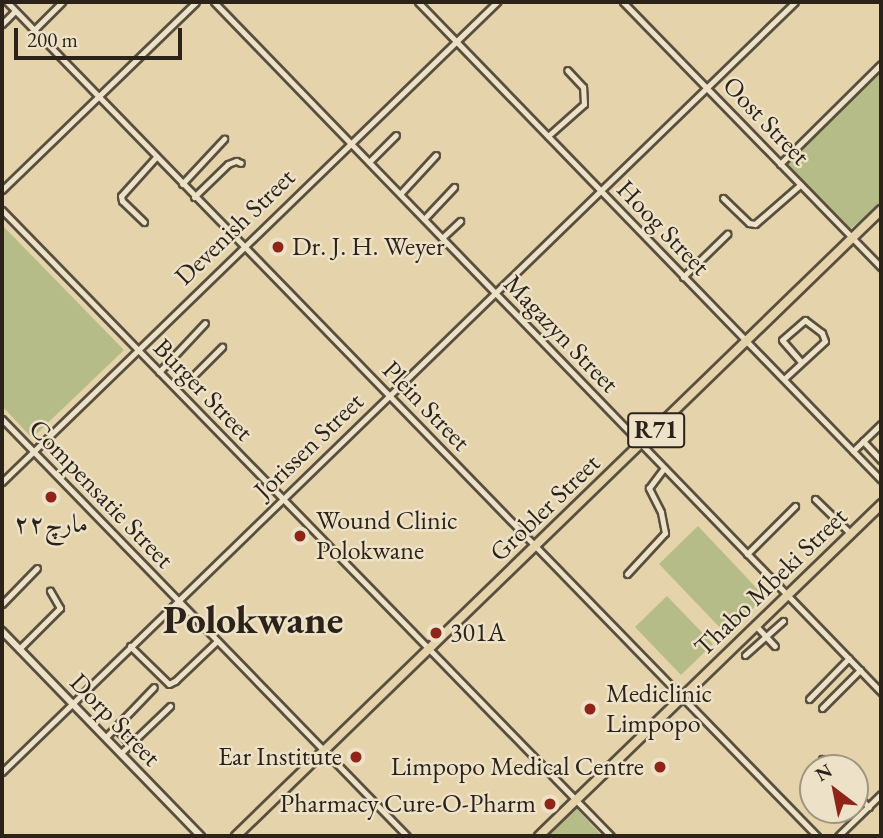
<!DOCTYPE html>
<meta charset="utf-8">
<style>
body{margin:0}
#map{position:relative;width:883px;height:838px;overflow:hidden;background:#e4d3ab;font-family:"EB Garamond",Amiri,serif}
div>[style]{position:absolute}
.green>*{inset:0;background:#b6bc87}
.roads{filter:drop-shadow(2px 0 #594f3e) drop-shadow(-2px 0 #594f3e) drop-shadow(0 2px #594f3e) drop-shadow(0 -2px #594f3e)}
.minor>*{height:5px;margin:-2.5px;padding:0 2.5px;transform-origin:2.5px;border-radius:2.5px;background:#ede2c8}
.tertiary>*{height:6px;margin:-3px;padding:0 3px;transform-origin:3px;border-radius:3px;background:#ede2c8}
.primary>*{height:8px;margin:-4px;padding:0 4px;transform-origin:4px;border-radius:4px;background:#e4d3ab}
.dots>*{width:19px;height:19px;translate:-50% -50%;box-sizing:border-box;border:4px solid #ede2c8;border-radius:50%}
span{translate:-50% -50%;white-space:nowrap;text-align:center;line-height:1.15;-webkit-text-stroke:5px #ede2c8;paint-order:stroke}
.shield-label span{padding:2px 5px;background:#ede2c8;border:2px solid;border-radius:5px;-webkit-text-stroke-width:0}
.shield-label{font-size:24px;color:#2b231a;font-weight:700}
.street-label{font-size:26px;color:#2b231a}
.poi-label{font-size:26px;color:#2b231a}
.left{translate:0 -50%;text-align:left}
.right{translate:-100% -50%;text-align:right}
.town-label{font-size:40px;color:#2b231a;font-weight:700}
.frame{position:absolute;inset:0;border:4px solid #2b231a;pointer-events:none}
.north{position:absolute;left:799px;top:754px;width:70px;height:70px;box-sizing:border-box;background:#ede2c8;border:2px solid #9f9682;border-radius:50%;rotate:328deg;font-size:19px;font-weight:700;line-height:28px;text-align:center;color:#2b231a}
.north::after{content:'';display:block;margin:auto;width:24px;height:32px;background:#8f2418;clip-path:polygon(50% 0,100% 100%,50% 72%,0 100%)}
.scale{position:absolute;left:14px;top:28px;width:168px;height:32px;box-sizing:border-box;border:4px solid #2b231a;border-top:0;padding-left:9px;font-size:21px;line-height:24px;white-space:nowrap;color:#2b231a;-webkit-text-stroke:5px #ede2c8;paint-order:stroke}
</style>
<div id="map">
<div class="green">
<div style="clip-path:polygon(881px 71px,881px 203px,850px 229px,787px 167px,789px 160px)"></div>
<div style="clip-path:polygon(2px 225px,124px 350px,32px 438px,2px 406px)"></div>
<div style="clip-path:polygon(698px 526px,765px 597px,726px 634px,659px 564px)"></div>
<div style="clip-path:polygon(667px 596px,713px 644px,681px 675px,635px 627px)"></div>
<div style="clip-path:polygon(576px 808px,602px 836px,547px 836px)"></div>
</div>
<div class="roads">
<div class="minor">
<div style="left:7px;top:2px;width:1163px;rotate:45.84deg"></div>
<div style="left:214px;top:2px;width:960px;rotate:45.97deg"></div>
<div style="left:418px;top:2px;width:665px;rotate:45.91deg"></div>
<div style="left:623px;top:2px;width:370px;rotate:45.8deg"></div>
<div style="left:2px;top:24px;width:18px;rotate:-45deg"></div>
<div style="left:34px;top:30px;width:40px;rotate:-45deg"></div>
<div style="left:548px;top:136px;width:48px;rotate:-41.6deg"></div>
<div style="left:584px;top:104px;width:17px;rotate:-93deg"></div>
<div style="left:583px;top:87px;width:23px;rotate:-133deg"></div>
<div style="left:369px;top:162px;width:38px;rotate:-45deg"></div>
<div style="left:780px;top:164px;width:142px;rotate:-44.7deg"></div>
<div style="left:182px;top:184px;width:62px;rotate:-47deg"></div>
<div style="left:2px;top:190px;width:270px;rotate:-44.1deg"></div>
<div style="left:400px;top:194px;width:53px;rotate:-47.3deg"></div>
<div style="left:194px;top:197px;width:47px;rotate:-44.1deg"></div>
<div style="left:228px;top:164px;width:9px;rotate:-21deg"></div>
<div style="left:236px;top:161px;width:5px;rotate:22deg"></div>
<div style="left:723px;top:198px;width:36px;rotate:44deg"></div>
<div style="left:749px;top:223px;width:6px;rotate:9deg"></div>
<div style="left:755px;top:224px;width:60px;rotate:-40.9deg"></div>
<div style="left:2px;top:210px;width:873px;rotate:45.79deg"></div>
<div style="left:424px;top:219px;width:44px;rotate:-46.8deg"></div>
<div style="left:144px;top:222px;width:30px;rotate:-136deg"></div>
<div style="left:122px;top:201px;width:5px;rotate:-101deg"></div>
<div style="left:121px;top:196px;width:52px;rotate:-48.1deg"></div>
<div style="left:442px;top:238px;width:25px;rotate:-43deg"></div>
<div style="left:683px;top:277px;width:62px;rotate:-44.3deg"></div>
<div style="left:168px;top:361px;width:28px;rotate:42deg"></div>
<div style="left:189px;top:380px;width:47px;rotate:-45deg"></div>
<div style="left:159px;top:372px;width:67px;rotate:-46.8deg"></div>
<div style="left:785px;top:378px;width:54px;rotate:-42.8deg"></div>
<div style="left:825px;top:341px;width:9px;rotate:-111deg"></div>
<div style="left:822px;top:333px;width:21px;rotate:-143deg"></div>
<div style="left:805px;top:320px;width:30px;rotate:139deg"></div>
<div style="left:782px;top:340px;width:28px;rotate:49deg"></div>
<div style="left:2px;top:419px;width:581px;rotate:45.84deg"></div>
<div style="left:863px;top:441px;width:26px;rotate:47deg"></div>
<div style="left:853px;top:451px;width:39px;rotate:-44deg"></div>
<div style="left:2px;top:482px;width:690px;rotate:-44.12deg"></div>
<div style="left:815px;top:499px;width:50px;rotate:44.2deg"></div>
<div style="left:747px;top:554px;width:68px;rotate:-45deg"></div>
<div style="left:627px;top:574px;width:56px;rotate:-47.2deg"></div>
<div style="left:665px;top:533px;width:21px;rotate:-101deg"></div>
<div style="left:661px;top:512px;width:27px;rotate:-117deg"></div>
<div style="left:649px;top:488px;width:25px;rotate:-53deg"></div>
<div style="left:2px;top:604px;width:50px;rotate:-45.8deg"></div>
<div style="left:757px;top:627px;width:26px;rotate:47deg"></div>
<div style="left:130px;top:646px;width:54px;rotate:44.3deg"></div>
<div style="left:169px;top:684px;width:7px;rotate:-27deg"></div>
<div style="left:175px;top:681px;width:58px;rotate:-43.6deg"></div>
<div style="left:19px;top:649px;width:58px;rotate:-45deg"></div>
<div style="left:60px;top:608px;width:20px;rotate:-120deg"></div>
<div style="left:745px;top:655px;width:51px;rotate:-41.8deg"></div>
<div style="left:809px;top:699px;width:57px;rotate:-45.7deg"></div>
<div style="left:822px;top:708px;width:54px;rotate:-45deg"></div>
<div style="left:115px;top:727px;width:23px;rotate:49deg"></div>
<div style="left:106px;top:737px;width:69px;rotate:-46.2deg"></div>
<div style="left:121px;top:753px;width:68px;rotate:-43.8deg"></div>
<div style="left:822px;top:759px;width:13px;rotate:45deg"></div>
<div style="left:2px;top:772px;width:1105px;rotate:-44.16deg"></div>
<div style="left:855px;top:794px;width:19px;rotate:43deg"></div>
<div style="left:838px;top:836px;width:60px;rotate:-44.3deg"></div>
</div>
<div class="tertiary">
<div style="left:2px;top:631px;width:286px;rotate:45.9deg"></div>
</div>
<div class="primary">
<div style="left:236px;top:836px;width:899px;rotate:-44.14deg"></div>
<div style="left:539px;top:836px;width:477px;rotate:-44.1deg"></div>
</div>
</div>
<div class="dots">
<div style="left:278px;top:247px;background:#8f2418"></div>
<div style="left:51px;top:497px;background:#8f2418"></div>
<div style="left:300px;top:536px;background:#8f2418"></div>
<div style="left:436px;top:633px;background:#8f2418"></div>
<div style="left:590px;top:709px;background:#8f2418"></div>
<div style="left:356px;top:757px;background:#8f2418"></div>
<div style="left:660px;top:767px;background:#8f2418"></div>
<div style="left:550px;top:804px;background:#8f2418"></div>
</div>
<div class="shield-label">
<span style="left:656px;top:430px">R71</span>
</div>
<div class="street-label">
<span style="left:766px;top:121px;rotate:46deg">Oost Street</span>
<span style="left:235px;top:227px;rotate:-44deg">Devenish Street</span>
<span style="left:663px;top:228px;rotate:46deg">Hoog Street</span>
<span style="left:561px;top:334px;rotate:46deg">Magazyn Street</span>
<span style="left:203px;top:390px;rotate:46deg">Burger Street</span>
<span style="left:426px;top:406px;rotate:46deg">Plein Street</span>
<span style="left:309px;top:446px;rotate:-44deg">Jorissen Street</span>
<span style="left:101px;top:494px;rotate:46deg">Compensatie Street</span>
<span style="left:545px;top:508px;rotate:-44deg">Grobler Street</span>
<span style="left:771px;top:582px;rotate:-44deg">Thabo Mbeki Street</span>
<span style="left:115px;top:720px;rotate:46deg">Dorp Street</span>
</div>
<div class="poi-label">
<span class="left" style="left:292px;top:247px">Dr. J. H. Weyer</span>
<span class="left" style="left:316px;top:536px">Wound Clinic<br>Polokwane</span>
<span style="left:51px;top:524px">۲۲مارچ</span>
<span class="left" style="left:450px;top:633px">301A</span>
<span class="left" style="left:606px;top:709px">Mediclinic<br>Limpopo</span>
<span class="right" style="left:342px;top:757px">Ear Institute</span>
<span class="right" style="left:644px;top:767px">Limpopo Medical Centre</span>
<span class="right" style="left:536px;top:804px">Pharmacy Cure-O-Pharm</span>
</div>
<div class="town-label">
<span style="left:253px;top:619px">Polokwane</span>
</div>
<div class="frame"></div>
<div class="north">N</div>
<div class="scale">200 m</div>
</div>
